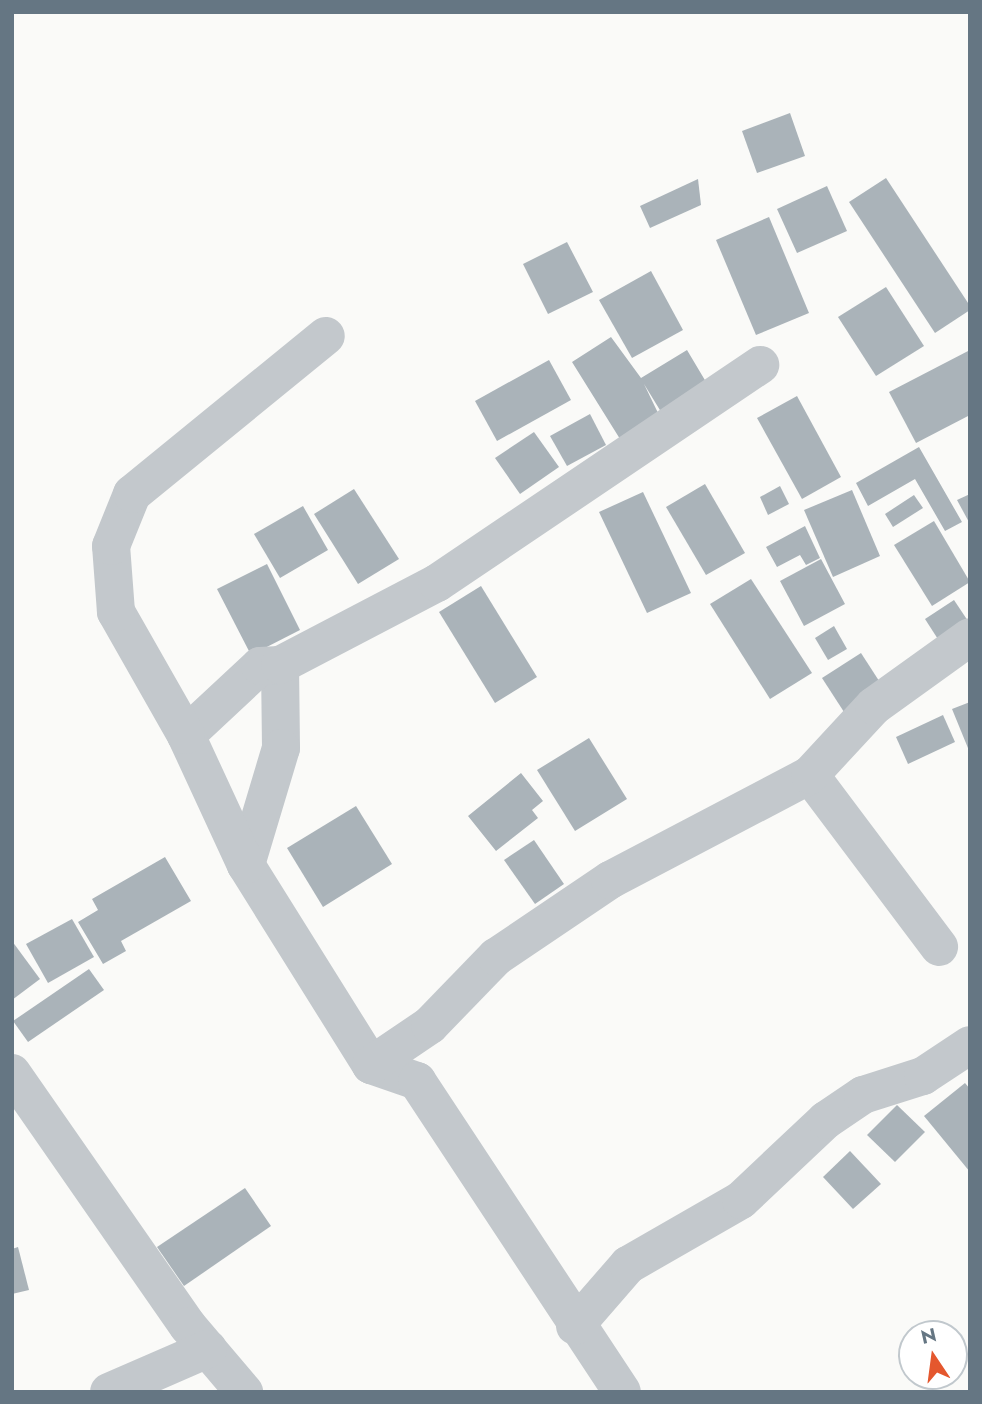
<!DOCTYPE html>
<style>
body{margin:0}
#map{position:relative;width:982px;height:1404px;overflow:hidden;background:#fafaf8;font-family:Jost,sans-serif}
div>[style]{position:absolute}
.building>*{inset:0;background:#aab3b9}
.minor>*{height:38px;margin:-19px;padding:0 19px;transform-origin:19px;border-radius:19px;background:#c3c8cc}
span{translate:-50% -50%;white-space:nowrap;text-align:center;line-height:1.15;-webkit-text-stroke:7px #fff;paint-order:stroke}
.frame{position:absolute;inset:0;border:14px solid #657683;pointer-events:none}
.north{position:absolute;left:898px;top:1320px;width:70px;height:70px;box-sizing:border-box;background:#fff;border:2px solid #c1c8cd;border-radius:50%;rotate:347deg;font-size:19px;font-weight:700;line-height:28px;text-align:center;color:#657683}
.north::after{content:'';display:block;margin:auto;width:24px;height:32px;background:#e4572e;clip-path:polygon(50% 0,100% 100%,50% 72%,0 100%)}
</style>
<div id="map">
<div class="building">
<div style="clip-path:polygon(790px 113px,805px 156px,757px 173px,742px 131px)"></div>
<div style="clip-path:polygon(886px 178px,970px 306px,970px 310px,935px 333px,849px 202px)"></div>
<div style="clip-path:polygon(698px 179px,701px 205px,650px 228px,640px 206px)"></div>
<div style="clip-path:polygon(827px 186px,847px 231px,797px 253px,777px 209px)"></div>
<div style="clip-path:polygon(769px 217px,809px 313px,756px 335px,716px 240px)"></div>
<div style="clip-path:polygon(567px 242px,593px 292px,548px 314px,523px 264px)"></div>
<div style="clip-path:polygon(651px 271px,683px 330px,632px 358px,599px 300px)"></div>
<div style="clip-path:polygon(886px 287px,924px 346px,876px 376px,838px 317px)"></div>
<div style="clip-path:polygon(611px 337px,641px 378px,687px 350px,712px 392px,666px 420px,644px 384px,659px 415px,620px 439px,572px 362px)"></div>
<div style="clip-path:polygon(970px 350px,970px 415px,916px 443px,889px 392px)"></div>
<div style="clip-path:polygon(549px 360px,571px 400px,497px 441px,475px 401px)"></div>
<div style="clip-path:polygon(797px 396px,841px 477px,802px 499px,757px 418px)"></div>
<div style="clip-path:polygon(590px 414px,606px 445px,567px 466px,550px 436px)"></div>
<div style="clip-path:polygon(534px 432px,559px 467px,520px 494px,495px 458px)"></div>
<div style="clip-path:polygon(919px 447px,962px 522px,945px 531px,915px 479px,868px 506px,856px 483px)"></div>
<div style="clip-path:polygon(705px 484px,745px 553px,706px 575px,666px 507px)"></div>
<div style="clip-path:polygon(780px 486px,789px 504px,768px 515px,760px 497px)"></div>
<div style="clip-path:polygon(354px 489px,399px 559px,358px 584px,314px 514px)"></div>
<div style="clip-path:polygon(852px 490px,880px 556px,833px 577px,804px 510px)"></div>
<div style="clip-path:polygon(643px 492px,691px 593px,647px 613px,599px 512px)"></div>
<div style="clip-path:polygon(970px 494px,970px 524px,957px 500px)"></div>
<div style="clip-path:polygon(914px 495px,923px 508px,893px 527px,885px 514px)"></div>
<div style="clip-path:polygon(303px 506px,328px 550px,280px 578px,254px 534px)"></div>
<div style="clip-path:polygon(934px 521px,970px 582px,932px 606px,894px 545px)"></div>
<div style="clip-path:polygon(805px 526px,820px 558px,806px 565px,800px 555px,777px 567px,766px 547px)"></div>
<div style="clip-path:polygon(821px 559px,845px 604px,804px 626px,780px 581px)"></div>
<div style="clip-path:polygon(267px 564px,300px 630px,251px 655px,217px 589px)"></div>
<div style="clip-path:polygon(751px 579px,812px 673px,770px 699px,710px 604px)"></div>
<div style="clip-path:polygon(481px 586px,537px 677px,495px 703px,439px 612px)"></div>
<div style="clip-path:polygon(954px 600px,970px 624px,943px 647px,925px 619px)"></div>
<div style="clip-path:polygon(834px 626px,847px 649px,828px 660px,815px 638px)"></div>
<div style="clip-path:polygon(861px 653px,883px 687px,844px 712px,822px 678px)"></div>
<div style="clip-path:polygon(970px 702px,970px 753px,952px 709px)"></div>
<div style="clip-path:polygon(943px 715px,955px 742px,908px 764px,896px 737px)"></div>
<div style="clip-path:polygon(589px 738px,627px 799px,575px 831px,537px 770px)"></div>
<div style="clip-path:polygon(521px 773px,543px 801px,532px 810px,538px 818px,496px 851px,468px 816px)"></div>
<div style="clip-path:polygon(356px 806px,392px 864px,323px 907px,287px 848px)"></div>
<div style="clip-path:polygon(534px 840px,564px 884px,535px 904px,504px 860px)"></div>
<div style="clip-path:polygon(165px 857px,191px 901px,121px 941px,126px 951px,103px 964px,78px 922px,98px 910px,92px 899px)"></div>
<div style="clip-path:polygon(72px 919px,94px 957px,48px 983px,26px 944px)"></div>
<div style="clip-path:polygon(12px 941px,40px 979px,12px 1000px)"></div>
<div style="clip-path:polygon(89px 969px,104px 990px,28px 1042px,13px 1021px)"></div>
<div style="clip-path:polygon(965px 1083px,970px 1089px,970px 1172px,924px 1116px)"></div>
<div style="clip-path:polygon(897px 1105px,925px 1132px,895px 1162px,867px 1135px)"></div>
<div style="clip-path:polygon(850px 1151px,881px 1184px,853px 1209px,823px 1177px)"></div>
<div style="clip-path:polygon(245px 1188px,271px 1226px,184px 1286px,157px 1247px)"></div>
<div style="clip-path:polygon(18px 1247px,29px 1290px,12px 1294px,12px 1249px)"></div>
</div>
<div class="minor">
<div style="left:280px;top:665px;width:83px;rotate:89.3deg"></div>
<div style="left:281px;top:748px;width:122px;rotate:106.7deg"></div>
<div style="left:246px;top:865px;width:236px;rotate:58deg"></div>
<div style="left:371px;top:1065px;width:49px;rotate:19.2deg"></div>
<div style="left:417px;top:1081px;width:372px;rotate:56.6deg"></div>
<div style="left:186px;top:735px;width:101px;rotate:-43deg"></div>
<div style="left:260px;top:666px;width:20px;rotate:-3deg"></div>
<div style="left:280px;top:665px;width:177px;rotate:-27.6deg"></div>
<div style="left:437px;top:583px;width:390px;rotate:-34deg"></div>
<div style="left:810px;top:775px;width:215px;rotate:53.1deg"></div>
<div style="left:246px;top:865px;width:143px;rotate:-114.8deg"></div>
<div style="left:186px;top:735px;width:142px;rotate:-119.6deg"></div>
<div style="left:116px;top:612px;width:66px;rotate:-94.3deg"></div>
<div style="left:111px;top:546px;width:56px;rotate:-68deg"></div>
<div style="left:132px;top:494px;width:250px;rotate:-39.2deg"></div>
<div style="left:371px;top:1065px;width:71px;rotate:-34.1deg"></div>
<div style="left:430px;top:1025px;width:95px;rotate:-45.9deg"></div>
<div style="left:496px;top:957px;width:138px;rotate:-34deg"></div>
<div style="left:610px;top:880px;width:226px;rotate:-27.7deg"></div>
<div style="left:810px;top:775px;width:94px;rotate:-47.2deg"></div>
<div style="left:874px;top:706px;width:118px;rotate:-35.7deg"></div>
<div style="left:12px;top:1073px;width:308px;rotate:55.2deg"></div>
<div style="left:188px;top:1326px;width:87px;rotate:49.7deg"></div>
<div style="left:575px;top:1326px;width:81px;rotate:-49deg"></div>
<div style="left:628px;top:1265px;width:130px;rotate:-29.9deg"></div>
<div style="left:741px;top:1200px;width:117px;rotate:-43.3deg"></div>
<div style="left:826px;top:1120px;width:45px;rotate:-34deg"></div>
<div style="left:863px;top:1095px;width:63px;rotate:-17.6deg"></div>
<div style="left:923px;top:1076px;width:56px;rotate:-33.4deg"></div>
<div style="left:109px;top:1392px;width:108px;rotate:-23.5deg"></div>
</div>
<div class="frame"></div>
<div class="north">N</div>
</div>
